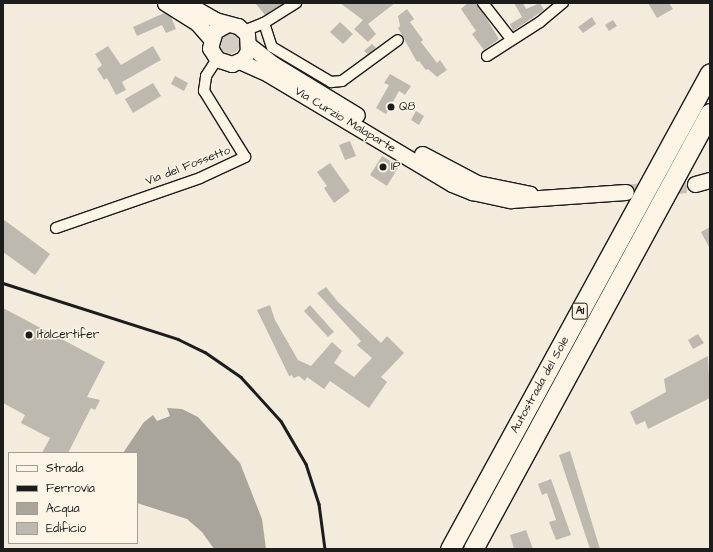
<!DOCTYPE html>
<style>
body{margin:0}
#map{position:relative;width:713px;height:552px;overflow:hidden;background:#f3ecdd;font-family:"Architects Daughter",sans-serif}
div>[style]{position:absolute}
.green>*{inset:0;background:#d3cec1}
.round{border-radius:50%}
.water>*{inset:0;background:#aaa59b}
.building>*{inset:0;background:#beb9ae}
.secondary-tunnel>*{height:15px;margin-top:-7.5px;transform-origin:0;background:repeating-linear-gradient(90deg,#c8c2b6 0 15px,transparent 0 23px)}
.roads{filter:drop-shadow(1px 0 #1c1c1c) drop-shadow(-1px 0 #1c1c1c) drop-shadow(0 1px #1c1c1c) drop-shadow(0 -1px #1c1c1c)}
.street>*{height:10px;margin:-5px;padding:0 5px;transform-origin:5px;border-radius:5px;background:#fcf5e5}
.secondary>*{height:15px;margin:-7.5px;padding:0 7.5px;transform-origin:7.5px;border-radius:7.5px;background:#fcf5e5}
.highway>*{height:19px;margin:-9.5px;padding:0 9.5px;transform-origin:9.5px;border-radius:9.5px;background:#fcf5e5}
.rail>*{height:2.5px;margin:-1.25px;padding:0 1.25px;transform-origin:1.25px;border-radius:1.25px;background:#1c1c1c}
.dots>*{width:11px;height:11px;translate:-50% -50%;box-sizing:border-box;border:2px solid #fcf5e5;border-radius:50%}
span{translate:-50% -50%;white-space:nowrap;text-align:center;line-height:1.15;-webkit-text-stroke:3px #fcf5e5;paint-order:stroke}
.shield-label span{padding:1px 3px;background:#fcf5e5;border:1px solid;border-radius:3px;-webkit-text-stroke-width:0}
.shield-label{font-size:11px;color:#1c1c1c;font-weight:700}
.poi-label{font-size:12px;color:#1c1c1c}
.left{translate:0 -50%;text-align:left}
.street-label{font-size:12px;color:#1c1c1c}
.frame{position:absolute;inset:0;border:4px solid #1c1c1c;pointer-events:none}
.legend{position:absolute;left:8px;top:452px;width:130px;height:92px;box-sizing:border-box;background:#fcf5e5;border:1px solid #a29e95;margin:0;padding:5px 7px;list-style:none;font-size:12px;color:#1c1c1c}
.legend li{display:flex;align-items:center;gap:8px;height:20px}
.legend b{width:20px;border:1px solid #a29e95}
</style>
<div id="map">
<div class="green">
<div class="round" style="left:220px;top:34px;width:20px;height:20px"></div>
</div>
<div class="water">
<div style="clip-path:polygon(167px 408px,182px 409px,198px 417px,240px 463px,262px 519px,266px 549px,214px 549px,202px 532px,187px 519px,137px 503px,137px 453px,123px 453px,144px 422px,153px 415px,157px 421px,170px 416px)"></div>
</div>
<div class="building">
<div style="clip-path:polygon(255px 3px,284px 3px,265px 15px)"></div>
<div style="clip-path:polygon(340px 3px,395px 3px,368px 24px,376px 34px,368px 42px,354px 29px,363px 20px)"></div>
<div style="clip-path:polygon(468px 3px,477px 3px,499px 39px,484px 50px,472px 34px,476px 31px,461px 9px)"></div>
<div style="clip-path:polygon(514px 3px,523px 3px,526px 9px,540px 3px,544px 10px,513px 31px,510px 24px,522px 17px)"></div>
<div style="clip-path:polygon(648px 3px,669px 3px,673px 9px,657px 18px)"></div>
<div style="clip-path:polygon(407px 9px,414px 19px,410px 22px,423px 40px,421px 42px,437px 63px,440px 60px,447px 70px,437px 77px,428px 69px,426px 70px,419px 61px,417px 62px,398px 28px,400px 26px,398px 16px)"></div>
<div style="clip-path:polygon(164px 13px,171px 17px,176px 29px,166px 33px,162px 25px,137px 36px,133px 27px)"></div>
<div style="clip-path:polygon(592px 17px,596px 24px,583px 33px,578px 27px)"></div>
<div style="clip-path:polygon(613px 20px,617px 26px,609px 31px,605px 25px)"></div>
<div style="clip-path:polygon(340px 22px,353px 34px,343px 44px,330px 32px)"></div>
<div style="clip-path:polygon(372px 44px,376px 48px,368px 54px,364px 51px)"></div>
<div style="clip-path:polygon(108px 46px,121px 65px,153px 46px,161px 60px,122px 82px,126px 90px,116px 95px,107px 78px,104px 80px,97px 69px,102px 65px,95px 54px)"></div>
<div style="clip-path:polygon(390px 74px,411px 86px,405px 95px,399px 91px,386px 114px,376px 108px,389px 85px,384px 83px)"></div>
<div style="clip-path:polygon(175px 76px,188px 83px,184px 91px,171px 84px)"></div>
<div style="clip-path:polygon(153px 83px,161px 96px,133px 113px,125px 99px)"></div>
<div style="clip-path:polygon(416px 111px,424px 116px,419px 125px,411px 120px)"></div>
<div style="clip-path:polygon(350px 141px,356px 156px,345px 160px,339px 145px)"></div>
<div style="clip-path:polygon(382px 156px,399px 166px,387px 186px,370px 175px)"></div>
<div style="clip-path:polygon(330px 163px,350px 191px,334px 203px,324px 188px,327px 186px,317px 172px)"></div>
<div style="clip-path:polygon(3px 219px,50px 254px,35px 275px,3px 252px)"></div>
<div style="clip-path:polygon(710px 227px,710px 249px,701px 232px)"></div>
<div style="clip-path:polygon(326px 287px,338px 302px,381px 343px,387px 336px,404px 353px,381px 377px,387px 382px,369px 408px,330px 381px,324px 389px,307px 377px,305px 381px,299px 376px,293px 378px,292px 375px,289px 376px,257px 310px,270px 305px,275px 320px,298px 360px,311px 366px,332px 342px,342px 351px,334px 363px,354px 377px,372px 358px,357px 345px,361px 341px,317px 293px)"></div>
<div style="clip-path:polygon(310px 305px,334px 332px,328px 337px,304px 311px)"></div>
<div style="clip-path:polygon(3px 308px,105px 362px,87px 397px,100px 400px,95px 410px,91px 408px,68px 453px,42px 453px,50px 438px,21px 423px,25px 415px,3px 403px)"></div>
<div style="clip-path:polygon(698px 334px,704px 343px,693px 349px,688px 340px)"></div>
<div style="clip-path:polygon(708px 356px,710px 398px,648px 429px,645px 421px,636px 425px,630px 412px,666px 392px,664px 379px)"></div>
<div style="clip-path:polygon(570px 451px,600px 549px,590px 549px,559px 455px)"></div>
<div style="clip-path:polygon(551px 479px,571px 535px,556px 540px,549px 522px,556px 520px,547px 493px,542px 495px,538px 484px)"></div>
<div style="clip-path:polygon(526px 530px,533px 549px,514px 549px,510px 535px)"></div>
</div>
<div class="secondary-tunnel">
<div style="left:626px;top:192px;width:69px;rotate:-6.6deg"></div>
</div>
<div class="roads">
<div class="street">
<div style="left:483px;top:3px;width:46px;rotate:52.1deg"></div>
<div style="left:264px;top:23px;width:25px;rotate:72deg"></div>
<div style="left:272px;top:47px;width:69px;rotate:30.7deg"></div>
<div style="left:331px;top:82px;width:11px;rotate:-5deg"></div>
<div style="left:342px;top:81px;width:69px;rotate:-36.2deg"></div>
<div style="left:244px;top:31px;width:22px;rotate:-22deg"></div>
<div style="left:264px;top:23px;width:38px;rotate:-32deg"></div>
<div style="left:487px;top:56px;width:63px;rotate:-32.7deg"></div>
<div style="left:540px;top:22px;width:30px;rotate:-40deg"></div>
<div style="left:56px;top:228px;width:152px;rotate:-19.1deg"></div>
<div style="left:200px;top:178px;width:50px;rotate:-25deg"></div>
<div style="left:245px;top:157px;width:78px;rotate:-121.8deg"></div>
<div style="left:204px;top:91px;width:15px;rotate:-82deg"></div>
<div style="left:206px;top:76px;width:20px;rotate:-57deg"></div>
</div>
<div class="secondary">
<div style="left:165px;top:3px;width:39px;rotate:32deg"></div>
<div style="left:198px;top:24px;width:20px;rotate:49deg"></div>
<div style="left:186px;top:3px;width:34px;rotate:30deg"></div>
<div style="left:215px;top:20px;width:24px;rotate:15deg"></div>
<div style="left:238px;top:26px;width:12px;rotate:42deg"></div>
<div style="left:247px;top:34px;width:17px;rotate:87deg"></div>
<div style="left:248px;top:51px;width:9px;rotate:122deg"></div>
<div style="left:243px;top:59px;width:12px;rotate:156deg"></div>
<div style="left:232px;top:64px;width:16px;rotate:-162deg"></div>
<div style="left:217px;top:59px;width:13px;rotate:-122deg"></div>
<div style="left:210px;top:48px;width:18px;rotate:-74deg"></div>
<div style="left:215px;top:31px;width:13px;rotate:-29deg"></div>
<div style="left:250px;top:46px;width:29px;rotate:38deg"></div>
<div style="left:273px;top:64px;width:98px;rotate:31.3deg"></div>
<div style="left:239px;top:61px;width:32px;rotate:24deg"></div>
<div style="left:268px;top:74px;width:214px;rotate:30.9deg"></div>
<div style="left:452px;top:184px;width:22px;rotate:22deg"></div>
<div style="left:472px;top:192px;width:40px;rotate:12deg"></div>
<div style="left:511px;top:200px;width:115px;rotate:-4deg"></div>
<div style="left:422px;top:154px;width:62px;rotate:27.8deg"></div>
<div style="left:477px;top:183px;width:54px;rotate:11.7deg"></div>
<div style="left:695px;top:184px;width:16px;rotate:-15deg"></div>
</div>
<div class="highway">
<div style="left:450px;top:549px;width:542px;rotate:-61.36deg"></div>
<div style="left:473px;top:549px;width:496px;rotate:-61.5deg"></div>
</div>
</div>
<div class="rail">
<div style="left:3px;top:283px;width:184px;rotate:17.7deg"></div>
<div style="left:178px;top:339px;width:30px;rotate:26deg"></div>
<div style="left:205px;top:352px;width:44px;rotate:34.8deg"></div>
<div style="left:241px;top:377px;width:59px;rotate:47.7deg"></div>
<div style="left:281px;top:421px;width:50px;rotate:59.8deg"></div>
<div style="left:306px;top:464px;width:42px;rotate:72deg"></div>
<div style="left:319px;top:504px;width:45px;rotate:82.4deg"></div>
</div>
<div class="dots">
<div style="left:391px;top:107px;background:#1c1c1c"></div>
<div style="left:383px;top:167px;background:#1c1c1c"></div>
<div style="left:29px;top:335px;background:#1c1c1c"></div>
</div>
<div class="shield-label">
<span style="left:580px;top:311px">A1</span>
</div>
<div class="poi-label">
<span class="left" style="left:399px;top:107px">Q8</span>
<span class="left" style="left:391px;top:167px">IP</span>
<span class="left" style="left:37px;top:335px">Italcertifer</span>
</div>
<div class="street-label">
<span style="left:345px;top:120px;rotate:31deg">Via Curzio Malaparte</span>
<span style="left:188px;top:166px;rotate:-21deg">Via del Fossetto</span>
<span style="left:540px;top:385px;rotate:-61deg">Autostrada del Sole</span>
</div>
<div class="frame"></div>
<ul class="legend">
<li><b style="height:5px;background:#fcf5e5"></b>Strada</li>
<li><b style="height:5px;background:#1c1c1c"></b>Ferrovia</li>
<li><b style="height:11px;background:#aaa59b"></b>Acqua</li>
<li><b style="height:11px;background:#beb9ae"></b>Edificio</li>
</ul>
</div>
